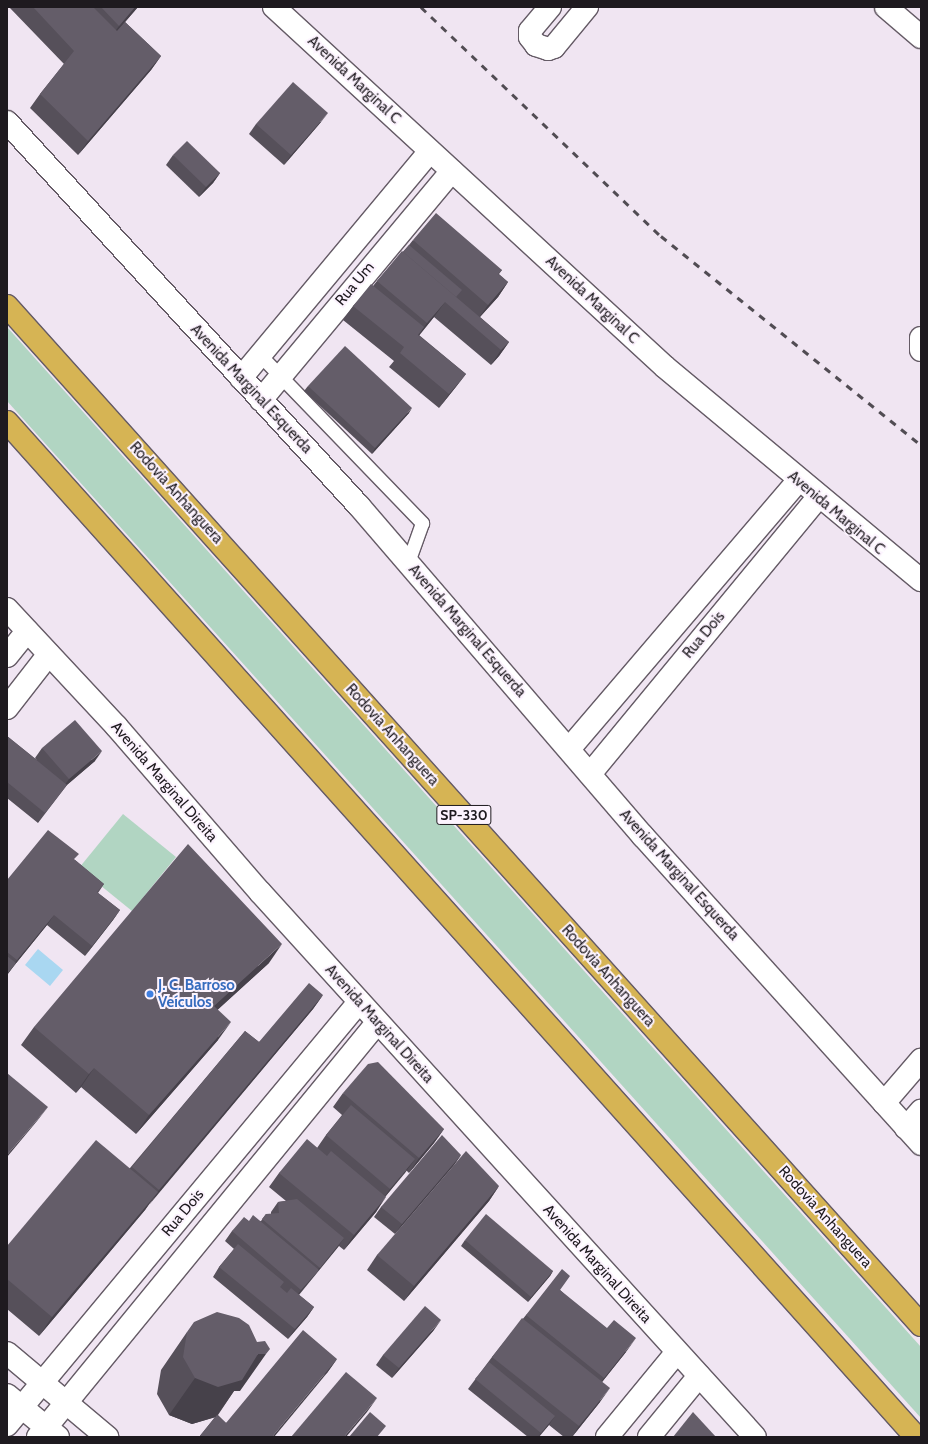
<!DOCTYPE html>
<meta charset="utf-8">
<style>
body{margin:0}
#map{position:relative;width:928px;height:1444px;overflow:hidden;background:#f0e5f2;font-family:Cabin,sans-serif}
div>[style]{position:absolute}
.green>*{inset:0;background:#b1d5c2}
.water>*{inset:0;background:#a9d7f1}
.roads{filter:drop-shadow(1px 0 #655b66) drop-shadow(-1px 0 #655b66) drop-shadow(0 1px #655b66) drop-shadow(0 -1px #655b66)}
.lane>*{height:13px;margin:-6.5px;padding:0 6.5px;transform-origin:6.5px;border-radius:6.5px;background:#fff}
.street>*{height:22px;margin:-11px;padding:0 11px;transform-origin:11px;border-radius:11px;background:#fff}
.secondary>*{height:22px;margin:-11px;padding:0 11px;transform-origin:11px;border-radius:11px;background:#fff}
.highway>*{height:22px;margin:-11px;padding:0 11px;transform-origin:11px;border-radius:11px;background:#d6b454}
.rail>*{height:3px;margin-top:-1.5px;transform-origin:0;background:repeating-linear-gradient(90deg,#514c53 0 7px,transparent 0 14px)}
.wall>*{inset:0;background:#56505a}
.shaded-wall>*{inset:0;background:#46414a}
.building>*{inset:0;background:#645d69}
.dots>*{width:11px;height:11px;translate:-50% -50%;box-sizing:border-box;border:2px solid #fcf3fe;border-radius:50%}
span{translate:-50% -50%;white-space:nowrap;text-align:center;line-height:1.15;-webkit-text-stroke:4px #fcf3fe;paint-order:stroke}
.shield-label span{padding:1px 3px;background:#fcf3fe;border:1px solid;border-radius:3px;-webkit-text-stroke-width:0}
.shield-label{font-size:14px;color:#1e1a1f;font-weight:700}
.street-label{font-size:15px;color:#1e1a1f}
.shop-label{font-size:15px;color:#366cbe;font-weight:700}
.left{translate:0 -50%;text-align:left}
.frame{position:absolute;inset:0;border:8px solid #1e1a1f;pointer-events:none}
</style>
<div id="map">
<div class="green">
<div style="clip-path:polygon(7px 327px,921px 1347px,921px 1418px,7px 401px)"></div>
<div style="clip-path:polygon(123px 814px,176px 857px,132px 911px,79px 868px)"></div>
</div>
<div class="water">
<div style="clip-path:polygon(38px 949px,63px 970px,50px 986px,25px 965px)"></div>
</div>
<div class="roads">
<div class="lane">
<div style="left:259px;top:354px;width:235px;rotate:46deg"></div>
<div style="left:422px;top:523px;width:41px;rotate:109.7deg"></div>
</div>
<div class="street">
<div style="left:274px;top:7px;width:531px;rotate:42.64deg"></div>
<div style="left:665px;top:367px;width:333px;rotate:39.8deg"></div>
<div style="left:550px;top:7px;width:31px;rotate:130deg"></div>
<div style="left:530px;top:31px;width:6px;rotate:90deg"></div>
<div style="left:530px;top:37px;width:10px;rotate:53deg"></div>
<div style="left:536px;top:45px;width:13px;rotate:18deg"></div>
<div style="left:548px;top:49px;width:6px;rotate:-18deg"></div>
<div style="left:554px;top:47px;width:52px;rotate:-50.5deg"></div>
<div style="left:886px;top:7px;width:46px;rotate:40.6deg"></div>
<div style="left:921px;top:338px;width:12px;rotate:90deg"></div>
<div style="left:241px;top:378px;width:295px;rotate:-50.2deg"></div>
<div style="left:261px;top:400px;width:298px;rotate:-50.2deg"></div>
<div style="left:7px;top:656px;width:32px;rotate:-51deg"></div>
<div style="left:7px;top:708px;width:68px;rotate:-52.1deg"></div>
<div style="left:569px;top:749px;width:353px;rotate:-49.5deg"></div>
<div style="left:590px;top:774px;width:359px;rotate:-50.5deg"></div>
<div style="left:884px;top:1103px;width:57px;rotate:-49.3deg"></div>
<div style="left:906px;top:1128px;width:23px;rotate:-49deg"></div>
<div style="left:7px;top:1353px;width:131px;rotate:40deg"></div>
<div style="left:7px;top:1395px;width:66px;rotate:39.5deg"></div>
<div style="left:7px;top:1425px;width:550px;rotate:-50.23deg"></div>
<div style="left:38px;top:1437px;width:535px;rotate:-50.69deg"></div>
<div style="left:607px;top:1437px;width:110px;rotate:-50.5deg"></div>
<div style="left:649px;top:1437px;width:79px;rotate:-50.7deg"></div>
</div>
<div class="secondary">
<div style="left:7px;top:122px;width:521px;rotate:47.49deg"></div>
<div style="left:359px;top:506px;width:435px;rotate:49.3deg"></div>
<div style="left:643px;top:836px;width:415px;rotate:47.9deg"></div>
<div style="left:7px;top:609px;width:161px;rotate:47deg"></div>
<div style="left:117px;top:727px;width:218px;rotate:49.1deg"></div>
<div style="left:260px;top:892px;width:736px;rotate:47.75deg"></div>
</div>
<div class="highway">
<div style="left:7px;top:306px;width:1369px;rotate:48.11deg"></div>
<div style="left:7px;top:422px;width:1363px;rotate:48.15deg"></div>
</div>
</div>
<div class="rail">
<div style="left:421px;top:7px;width:332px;rotate:43.7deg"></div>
<div style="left:661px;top:236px;width:334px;rotate:38.8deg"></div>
</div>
<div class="wall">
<div style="clip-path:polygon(9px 7px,138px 7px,125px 22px,161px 56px,151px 70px,78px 155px,30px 108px,40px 94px,64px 64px)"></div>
<div style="clip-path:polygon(321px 122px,284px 165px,249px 134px,256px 124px)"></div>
<div style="clip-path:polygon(173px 155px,220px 173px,213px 183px,199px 197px,166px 165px)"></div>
<div style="clip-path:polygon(413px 240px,502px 270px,499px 274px,508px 282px,498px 297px,480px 317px,509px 342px,499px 356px,491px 365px,434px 317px,419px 335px,466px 374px,455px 388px,439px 408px,389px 367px,394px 361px,343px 320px,353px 306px,373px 286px,377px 281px,409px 245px)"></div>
<div style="clip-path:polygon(308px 386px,409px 413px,372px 454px,304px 391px)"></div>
<div style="clip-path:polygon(7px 736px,37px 760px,35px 758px,42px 748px,95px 761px,67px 785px,38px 823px,7px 798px)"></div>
<div style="clip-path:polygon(75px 860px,104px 884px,98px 893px,120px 910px,113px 920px,85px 956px,47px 925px,13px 967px,7px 975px,7px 880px)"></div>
<div style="clip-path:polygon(269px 963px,218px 1009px,218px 1040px,136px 1134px,81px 1087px,76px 1093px,21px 1045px,34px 1027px)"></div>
<div style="clip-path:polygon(323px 995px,313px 1009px,149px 1204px,145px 1210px,39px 1336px,7px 1309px,7px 1246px,130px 1168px,245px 1031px,259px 1042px)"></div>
<div style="clip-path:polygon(343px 1093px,444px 1129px,434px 1143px,409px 1173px,406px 1170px,385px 1197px,376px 1212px,344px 1250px,339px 1246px,299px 1295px,314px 1307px,307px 1317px,288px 1339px,213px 1277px,219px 1267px,234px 1249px,225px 1241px,232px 1231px,249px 1221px,261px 1221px,266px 1214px,271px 1214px,271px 1212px,278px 1202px,286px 1201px,269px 1187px,279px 1173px,317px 1148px,326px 1135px,342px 1115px,333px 1107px)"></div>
<div style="clip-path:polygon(461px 1155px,454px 1165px,395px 1234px,374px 1217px,381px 1207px)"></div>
<div style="clip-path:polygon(499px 1186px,489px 1201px,404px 1301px,367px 1270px,377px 1255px)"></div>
<div style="clip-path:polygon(465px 1240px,553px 1271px,550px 1276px,528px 1302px,461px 1246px)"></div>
<div style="clip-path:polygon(560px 1290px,626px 1352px,602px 1382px,600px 1402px,572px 1437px,564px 1437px,549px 1425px,539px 1437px,528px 1437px,468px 1389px,492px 1357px,526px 1315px)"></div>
<div style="clip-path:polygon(434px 1330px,392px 1378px,376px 1365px,383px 1355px)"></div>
<div style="clip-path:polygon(187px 1332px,240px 1391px,234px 1391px,218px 1415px,226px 1423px,337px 1359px,327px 1373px,199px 1437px,215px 1417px,192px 1424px,169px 1415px,157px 1394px,161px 1370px)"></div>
</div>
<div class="shaded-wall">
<div style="clip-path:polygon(135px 7px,138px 7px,106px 44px,119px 26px)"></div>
<div style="clip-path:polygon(161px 56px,151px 70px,78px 155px,88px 141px)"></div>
<div style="clip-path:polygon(328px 113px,321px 122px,284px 165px,291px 155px)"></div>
<div style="clip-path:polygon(220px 173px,213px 183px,199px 197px,206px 187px)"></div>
<div style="clip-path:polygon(508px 282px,498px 297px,478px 319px,488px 305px)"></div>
<div style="clip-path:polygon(445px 302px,434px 317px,418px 337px,408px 349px,427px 323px)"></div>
<div style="clip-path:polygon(509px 342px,499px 356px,491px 365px,501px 350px)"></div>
<div style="clip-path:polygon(466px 374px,455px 388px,439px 408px,449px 394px)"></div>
<div style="clip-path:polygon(412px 408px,409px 413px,372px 454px,375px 448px)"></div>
<div style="clip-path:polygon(102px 751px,95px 761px,62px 789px,69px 779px)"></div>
<div style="clip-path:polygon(120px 910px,113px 920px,85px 956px,92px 946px)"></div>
<div style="clip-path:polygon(54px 915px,47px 925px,13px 967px,7px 975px,7px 974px,17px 960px)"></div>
<div style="clip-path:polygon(282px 944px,269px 963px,201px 1025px,214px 1006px)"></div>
<div style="clip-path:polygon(323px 995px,313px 1009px,149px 1205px,159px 1190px)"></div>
<div style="clip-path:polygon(231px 1022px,218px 1040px,136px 1134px,149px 1115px)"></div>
<div style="clip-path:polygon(94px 1068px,81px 1087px,76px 1093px,89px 1074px)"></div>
<div style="clip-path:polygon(48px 1107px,37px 1121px,7px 1157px,7px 1155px)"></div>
<div style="clip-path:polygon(444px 1129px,434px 1143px,409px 1173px,419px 1158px)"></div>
<div style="clip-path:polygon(461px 1155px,454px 1165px,395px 1234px,402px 1224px)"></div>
<div style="clip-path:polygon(415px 1159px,405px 1173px,380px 1203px,390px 1189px)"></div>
<div style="clip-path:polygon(499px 1186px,489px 1201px,404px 1301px,414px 1286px)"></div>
<div style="clip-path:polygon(158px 1192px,145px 1210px,39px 1336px,52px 1317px)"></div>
<div style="clip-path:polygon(386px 1197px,376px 1212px,344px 1250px,354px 1235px)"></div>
<div style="clip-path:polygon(344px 1238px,337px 1248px,294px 1300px,301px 1290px)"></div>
<div style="clip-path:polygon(553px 1271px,550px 1276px,528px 1302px,531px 1297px)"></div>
<div style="clip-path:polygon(314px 1307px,307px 1317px,288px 1339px,295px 1329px)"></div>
<div style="clip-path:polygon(441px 1320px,434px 1330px,392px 1378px,399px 1368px)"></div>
<div style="clip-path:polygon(636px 1338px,626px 1352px,594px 1392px,604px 1378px)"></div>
<div style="clip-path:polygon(258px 1354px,266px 1354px,240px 1391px,234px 1391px,216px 1417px,192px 1424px,169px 1415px,195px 1378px)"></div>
<div style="clip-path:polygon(337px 1359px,327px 1373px,274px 1437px,272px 1437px)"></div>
<div style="clip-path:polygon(610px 1388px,600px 1402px,572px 1437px,579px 1426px)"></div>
<div style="clip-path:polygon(377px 1398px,367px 1412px,346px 1437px,344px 1437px)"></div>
<div style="clip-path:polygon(555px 1416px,548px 1426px,538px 1437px,541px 1433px)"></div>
</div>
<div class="building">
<div style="clip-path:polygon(33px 7px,93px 7px,117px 31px,125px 22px,161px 56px,88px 141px,40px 94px,74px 51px)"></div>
<div style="clip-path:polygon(101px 7px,135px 7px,119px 26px)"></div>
<div style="clip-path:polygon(293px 82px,328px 113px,291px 155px,256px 124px)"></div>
<div style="clip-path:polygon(187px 141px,220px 173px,206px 187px,173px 155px)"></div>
<div style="clip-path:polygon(436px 213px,502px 270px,498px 274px,508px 282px,488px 305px,413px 240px)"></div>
<div style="clip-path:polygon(409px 245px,462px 290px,456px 297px,403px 252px)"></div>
<div style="clip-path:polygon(402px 251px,509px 342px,501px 350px,445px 302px,427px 323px,377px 281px)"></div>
<div style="clip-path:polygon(371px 284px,424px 327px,418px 335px,466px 374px,449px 394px,400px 353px,404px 347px,353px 306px)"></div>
<div style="clip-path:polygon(345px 346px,412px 408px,375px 448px,308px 386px)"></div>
<div style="clip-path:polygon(75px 720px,102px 751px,69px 779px,42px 748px)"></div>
<div style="clip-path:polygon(7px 736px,67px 785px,45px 813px,7px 782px)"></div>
<div style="clip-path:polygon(48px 830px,79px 854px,74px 859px,104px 884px,97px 892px,120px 910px,92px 946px,54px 915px,17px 960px,7px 952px,7px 880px)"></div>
<div style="clip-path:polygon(188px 844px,282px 944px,214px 1006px,231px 1022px,149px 1115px,94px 1068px,89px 1074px,34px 1027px)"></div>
<div style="clip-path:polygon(7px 956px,16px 963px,7px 974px)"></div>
<div style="clip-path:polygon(309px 983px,323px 995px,159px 1190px,132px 1167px,245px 1031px,259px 1042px)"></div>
<div style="clip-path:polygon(378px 1062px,444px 1129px,419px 1158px,343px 1093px,368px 1064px)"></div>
<div style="clip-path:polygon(7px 1073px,48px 1107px,7px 1155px)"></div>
<div style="clip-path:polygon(351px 1105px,415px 1159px,390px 1189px,326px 1135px)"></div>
<div style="clip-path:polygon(442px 1135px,461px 1155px,402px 1224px,381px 1207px)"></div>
<div style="clip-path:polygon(307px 1139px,327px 1156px,331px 1151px,386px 1197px,354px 1235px,279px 1173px)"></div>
<div style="clip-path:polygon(96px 1140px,158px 1192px,52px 1317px,7px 1279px,7px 1246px)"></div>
<div style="clip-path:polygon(466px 1151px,499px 1186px,414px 1286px,377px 1255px)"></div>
<div style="clip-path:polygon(297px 1199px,344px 1238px,320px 1268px,262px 1219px,266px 1214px,279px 1213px,278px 1202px)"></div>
<div style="clip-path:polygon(486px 1214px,553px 1271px,531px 1297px,465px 1240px)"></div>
<div style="clip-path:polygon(253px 1215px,319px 1270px,301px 1290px,232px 1231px,244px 1217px,249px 1221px)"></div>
<div style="clip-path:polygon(238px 1244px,284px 1282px,280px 1287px,287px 1293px,291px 1288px,314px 1307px,295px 1329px,219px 1267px)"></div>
<div style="clip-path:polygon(562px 1269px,570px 1276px,560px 1290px,607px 1328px,614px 1320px,636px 1338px,604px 1378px,526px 1315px)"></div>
<div style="clip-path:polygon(425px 1306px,441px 1320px,399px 1368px,383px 1355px)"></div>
<div style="clip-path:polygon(217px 1312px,239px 1318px,249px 1325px,257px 1342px,265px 1341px,270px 1349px,266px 1354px,258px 1354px,242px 1380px,218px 1387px,195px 1378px,183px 1357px,187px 1332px,194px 1322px)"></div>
<div style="clip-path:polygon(522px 1318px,610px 1388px,579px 1426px,492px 1357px)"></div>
<div style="clip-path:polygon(303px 1330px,337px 1359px,272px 1437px,199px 1437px,217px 1415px,226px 1423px)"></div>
<div style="clip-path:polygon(489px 1362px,555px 1416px,541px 1433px,475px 1379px)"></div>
<div style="clip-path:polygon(346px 1372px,377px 1398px,344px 1437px,291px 1437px)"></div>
<div style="clip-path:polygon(370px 1412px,386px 1426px,377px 1437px,349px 1437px)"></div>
<div style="clip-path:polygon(693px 1412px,716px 1437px,673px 1437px)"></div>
</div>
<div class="dots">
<div style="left:150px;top:994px;background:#3f7fe0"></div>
</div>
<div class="shield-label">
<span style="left:464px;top:815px">SP-330</span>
</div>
<div class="street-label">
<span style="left:354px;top:80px;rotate:43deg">Avenida Marginal C</span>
<span style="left:355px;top:284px;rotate:-50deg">Rua Um</span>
<span style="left:592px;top:300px;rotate:43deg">Avenida Marginal C</span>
<span style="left:251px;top:389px;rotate:47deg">Avenida Marginal Esquerda</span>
<span style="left:176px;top:493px;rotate:48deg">Rodovia Anhanguera</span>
<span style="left:836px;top:513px;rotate:40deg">Avenida Marginal C</span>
<span style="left:467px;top:631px;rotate:49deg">Avenida Marginal Esquerda</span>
<span style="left:704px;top:635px;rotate:-50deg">Rua Dois</span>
<span style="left:392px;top:735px;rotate:48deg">Rodovia Anhanguera</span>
<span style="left:164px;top:782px;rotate:49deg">Avenida Marginal Direita</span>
<span style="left:679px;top:875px;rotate:48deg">Avenida Marginal Esquerda</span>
<span style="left:608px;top:976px;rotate:48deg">Rodovia Anhanguera</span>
<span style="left:379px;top:1024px;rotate:48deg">Avenida Marginal Direita</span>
<span style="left:183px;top:1213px;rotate:-50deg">Rua Dois</span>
<span style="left:825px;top:1217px;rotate:48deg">Rodovia Anhanguera</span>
<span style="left:597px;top:1264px;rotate:48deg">Avenida Marginal Direita</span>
</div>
<div class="shop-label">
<span class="left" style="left:158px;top:994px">J. C. Barroso<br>Veículos</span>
</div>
<div class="frame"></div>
</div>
